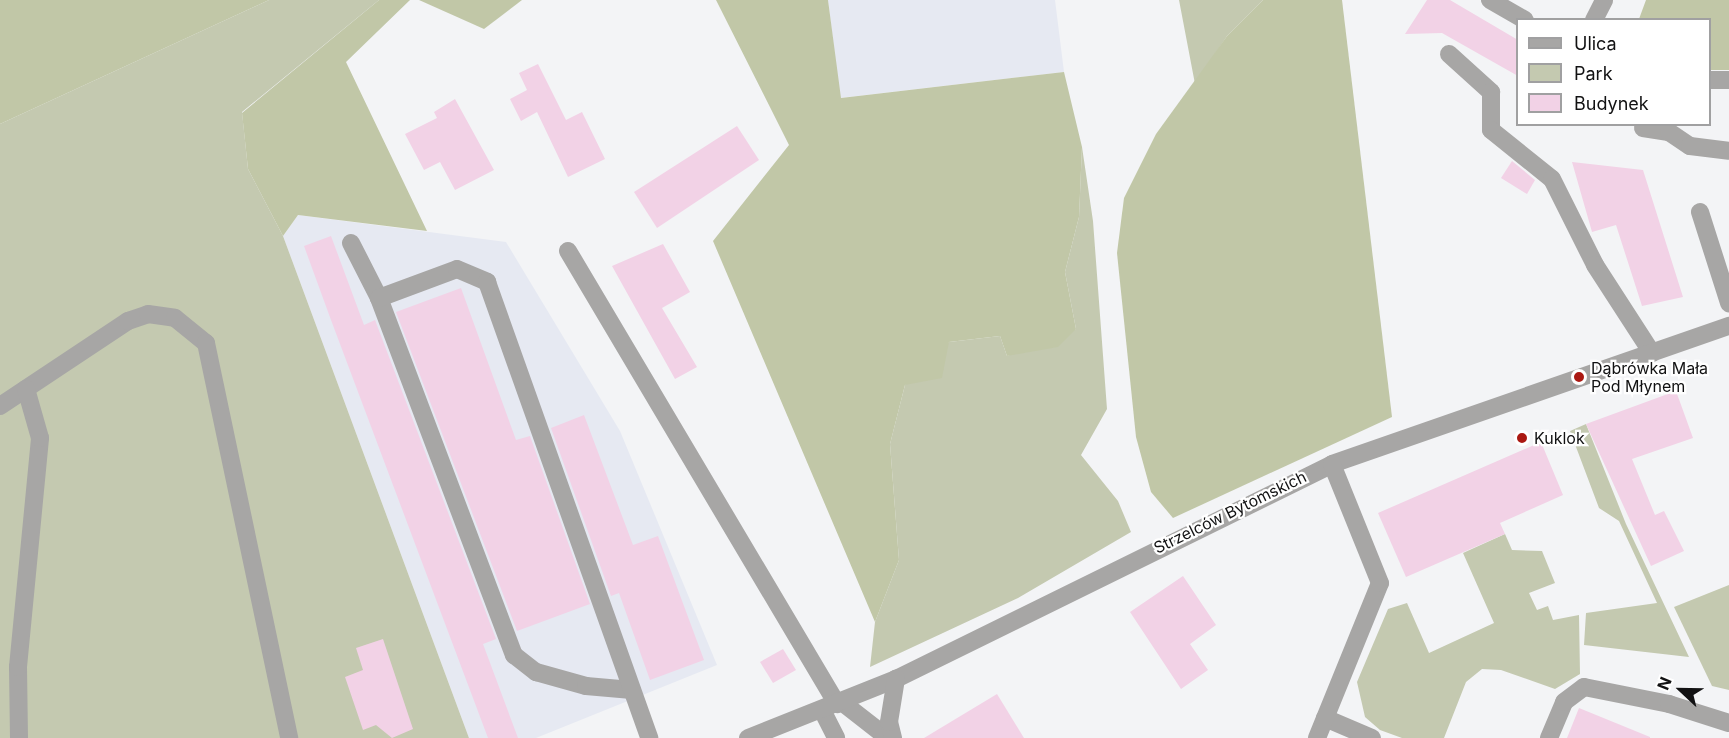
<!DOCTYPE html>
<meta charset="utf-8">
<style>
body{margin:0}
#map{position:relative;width:1729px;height:738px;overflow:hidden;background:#f3f4f6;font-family:Inter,sans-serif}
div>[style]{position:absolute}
.built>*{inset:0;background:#e6e9f2}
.green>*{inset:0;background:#c4c9b0}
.forest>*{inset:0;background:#c1c7a7}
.building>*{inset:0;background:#f2d2e6}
.minor>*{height:18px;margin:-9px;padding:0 9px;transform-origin:9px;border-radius:9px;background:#a7a6a5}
.dots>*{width:16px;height:16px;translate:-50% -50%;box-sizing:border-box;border:3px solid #fff;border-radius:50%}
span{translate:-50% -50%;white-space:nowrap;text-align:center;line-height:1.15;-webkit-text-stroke:4.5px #fff;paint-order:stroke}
.poi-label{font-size:16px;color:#121213}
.left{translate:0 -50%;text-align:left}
.street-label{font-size:16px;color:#121213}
.legend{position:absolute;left:1516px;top:18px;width:195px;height:108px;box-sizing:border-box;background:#fff;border:2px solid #a0a0a1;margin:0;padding:8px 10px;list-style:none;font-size:18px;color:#121213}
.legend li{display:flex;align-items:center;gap:12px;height:30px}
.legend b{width:30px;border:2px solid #a0a0a1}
.north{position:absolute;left:1651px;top:660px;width:60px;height:60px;-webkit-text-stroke:4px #fff;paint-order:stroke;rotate:292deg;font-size:16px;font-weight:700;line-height:24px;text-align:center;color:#121213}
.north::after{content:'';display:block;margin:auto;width:21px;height:27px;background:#121213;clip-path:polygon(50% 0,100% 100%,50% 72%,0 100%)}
</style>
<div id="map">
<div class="built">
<div style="clip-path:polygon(828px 0,1055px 0,1064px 72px,840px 98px)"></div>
<div style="clip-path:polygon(298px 215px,506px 242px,620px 431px,717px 665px,536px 738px,469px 738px,283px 236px)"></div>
</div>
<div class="green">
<div style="clip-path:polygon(269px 0,379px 0,242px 112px,248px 169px,283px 236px,469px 738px,0 738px,0 124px)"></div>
<div style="clip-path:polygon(1179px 0,1263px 0,1227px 36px,1195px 84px)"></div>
<div style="clip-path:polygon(1082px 147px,1093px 221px,1107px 409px,1081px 455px,1118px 501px,1131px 532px,1018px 598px,870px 667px,875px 622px,899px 560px,890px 444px,905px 385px,949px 342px,1000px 336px,1007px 356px,1076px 329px,1065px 272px,1079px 217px)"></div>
<div style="clip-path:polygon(1586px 424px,1626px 524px,1689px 657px,1584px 645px,1586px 613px,1657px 603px,1619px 521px,1599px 508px,1570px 431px)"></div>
<div style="clip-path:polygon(1505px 534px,1512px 550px,1542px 551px,1555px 583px,1529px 593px,1537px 610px,1548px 606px,1553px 620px,1579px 615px,1580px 674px,1555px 689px,1501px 670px,1482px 669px,1466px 682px,1444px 738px,1402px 738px,1380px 730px,1365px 717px,1357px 682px,1388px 609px,1407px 603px,1429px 653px,1494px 623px,1463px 553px)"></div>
<div style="clip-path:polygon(1729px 585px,1729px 690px,1712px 686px,1674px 607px)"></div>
</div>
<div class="forest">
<div style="clip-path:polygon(0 0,269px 0,0 124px)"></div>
<div style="clip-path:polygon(379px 0,410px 0,346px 62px,427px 231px,298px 215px,283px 236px,248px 169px,242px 113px)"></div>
<div style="clip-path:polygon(419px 0,522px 0,484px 29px)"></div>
<div style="clip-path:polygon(716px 0,828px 0,841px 98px,1064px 72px,1082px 147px,1079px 217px,1065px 272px,1076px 329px,1058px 347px,1007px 356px,1000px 336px,949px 342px,942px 378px,905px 385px,890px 444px,899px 560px,875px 622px,713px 241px,789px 145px)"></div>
<div style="clip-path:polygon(1263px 0,1342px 0,1392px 417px,1173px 518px,1151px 492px,1136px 437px,1117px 253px,1124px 198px,1156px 134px,1227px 36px)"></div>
<div style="clip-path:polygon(1646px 0,1729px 0,1729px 70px,1710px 70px,1710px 20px,1639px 19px)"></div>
</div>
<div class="building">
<div style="clip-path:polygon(1427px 0,1450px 0,1518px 40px,1518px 76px,1442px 33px,1405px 34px)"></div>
<div style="clip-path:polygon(538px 64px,566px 120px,582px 112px,605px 159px,568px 177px,537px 112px,521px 121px,510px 99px,527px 90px,519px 73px)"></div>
<div style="clip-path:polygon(455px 99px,494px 170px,455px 190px,440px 162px,424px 170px,405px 134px,437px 118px,434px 112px)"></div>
<div style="clip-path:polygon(737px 126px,759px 160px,657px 228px,634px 192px)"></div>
<div style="clip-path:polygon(1512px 161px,1535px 180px,1527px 194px,1501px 178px)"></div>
<div style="clip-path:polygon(1572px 162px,1643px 170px,1683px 297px,1642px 306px,1616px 225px,1592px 232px)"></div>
<div style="clip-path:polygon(331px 236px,364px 325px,375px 320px,496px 639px,483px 644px,518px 738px,488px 738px,331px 320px,304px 246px)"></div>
<div style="clip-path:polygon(663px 244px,690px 292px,662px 308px,697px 367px,675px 379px,612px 266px)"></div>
<div style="clip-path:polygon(461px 288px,516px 440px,530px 436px,590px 604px,517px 631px,396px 312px)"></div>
<div style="clip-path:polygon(1676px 391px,1693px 438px,1632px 459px,1655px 515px,1664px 511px,1684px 551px,1651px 566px,1586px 424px)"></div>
<div style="clip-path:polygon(584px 415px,633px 545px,658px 536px,704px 660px,650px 680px,619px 593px,611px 596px,551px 428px)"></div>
<div style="clip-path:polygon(1541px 442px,1563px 495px,1500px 523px,1505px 534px,1406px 577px,1378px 513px)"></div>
<div style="clip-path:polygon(1183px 576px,1216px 625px,1190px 644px,1208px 670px,1181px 689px,1130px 612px)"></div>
<div style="clip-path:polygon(383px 639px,413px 729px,392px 738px,376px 725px,363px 730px,345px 677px,363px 670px,356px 648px)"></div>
<div style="clip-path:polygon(783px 649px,796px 670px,773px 683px,760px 662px)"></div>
<div style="clip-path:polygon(997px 694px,1024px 738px,924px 738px)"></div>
<div style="clip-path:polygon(1579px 708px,1650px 737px,1650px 738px,1567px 738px)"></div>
</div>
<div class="minor">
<div style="left:1490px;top:0;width:40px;rotate:29.7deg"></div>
<div style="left:1594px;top:20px;width:22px;rotate:-63deg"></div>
<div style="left:1449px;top:54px;width:57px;rotate:42.1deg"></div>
<div style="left:1491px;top:92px;width:38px;rotate:90deg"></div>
<div style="left:1491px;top:130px;width:78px;rotate:38.8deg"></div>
<div style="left:1552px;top:179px;width:96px;rotate:63.4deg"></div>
<div style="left:1595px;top:265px;width:105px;rotate:57.1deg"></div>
<div style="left:1710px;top:80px;width:19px"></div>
<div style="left:1643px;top:128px;width:26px;rotate:9deg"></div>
<div style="left:1669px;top:132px;width:25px;rotate:34deg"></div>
<div style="left:1690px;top:146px;width:39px;rotate:7deg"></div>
<div style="left:1700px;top:212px;width:96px;rotate:72.3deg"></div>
<div style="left:351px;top:243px;width:62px;rotate:63deg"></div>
<div style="left:379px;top:298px;width:382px;rotate:69.3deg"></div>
<div style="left:514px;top:655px;width:28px;rotate:38deg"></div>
<div style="left:536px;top:672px;width:52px;rotate:15.6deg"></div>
<div style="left:586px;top:686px;width:46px;rotate:5deg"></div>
<div style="left:568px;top:251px;width:527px;rotate:59.3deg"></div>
<div style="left:379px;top:298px;width:83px;rotate:-20.4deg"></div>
<div style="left:457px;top:269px;width:33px;rotate:23deg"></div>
<div style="left:487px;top:282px;width:484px;rotate:70.4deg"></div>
<div style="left:0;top:406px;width:154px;rotate:-33.6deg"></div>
<div style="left:128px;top:321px;width:21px;rotate:-19deg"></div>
<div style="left:148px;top:314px;width:27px;rotate:8deg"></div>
<div style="left:175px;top:318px;width:40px;rotate:39deg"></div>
<div style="left:206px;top:343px;width:404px;rotate:78.1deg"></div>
<div style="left:843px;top:703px;width:57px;rotate:37.9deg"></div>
<div style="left:822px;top:710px;width:31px;rotate:63deg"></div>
<div style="left:1325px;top:718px;width:51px;rotate:23.1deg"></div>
<div style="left:19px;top:738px;width:71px;rotate:-90.8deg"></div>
<div style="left:18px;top:667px;width:230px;rotate:-84.5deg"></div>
<div style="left:40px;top:438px;width:51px;rotate:-105.9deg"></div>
<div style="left:748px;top:738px;width:159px;rotate:-21.7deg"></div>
<div style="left:896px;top:679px;width:486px;rotate:-26.2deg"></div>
<div style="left:1332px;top:464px;width:420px;rotate:-19.2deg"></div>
<div style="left:893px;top:738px;width:16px;rotate:-104deg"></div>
<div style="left:889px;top:722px;width:44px;rotate:-80.8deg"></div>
<div style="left:1317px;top:738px;width:167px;rotate:-67.9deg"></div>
<div style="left:1380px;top:583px;width:128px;rotate:-112deg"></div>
<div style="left:1549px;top:738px;width:39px;rotate:-67deg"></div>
<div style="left:1564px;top:702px;width:25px;rotate:-37deg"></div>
<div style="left:1584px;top:687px;width:87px;rotate:11.3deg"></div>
<div style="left:1669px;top:704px;width:63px;rotate:17.6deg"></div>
</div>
<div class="dots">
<div style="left:1579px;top:377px;background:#aa1812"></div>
<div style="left:1522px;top:438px;background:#aa1812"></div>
</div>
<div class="poi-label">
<span class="left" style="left:1591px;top:377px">Dąbrówka Mała<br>Pod Młynem</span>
<span class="left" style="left:1534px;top:438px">Kuklok</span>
</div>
<div class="street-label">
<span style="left:1230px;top:512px;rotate:-26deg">Strzelców Bytomskich</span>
</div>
<ul class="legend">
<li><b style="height:8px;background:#a7a6a5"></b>Ulica</li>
<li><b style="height:16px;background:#c4c9b0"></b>Park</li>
<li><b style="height:16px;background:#f2d2e6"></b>Budynek</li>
</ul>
<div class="north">N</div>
</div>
